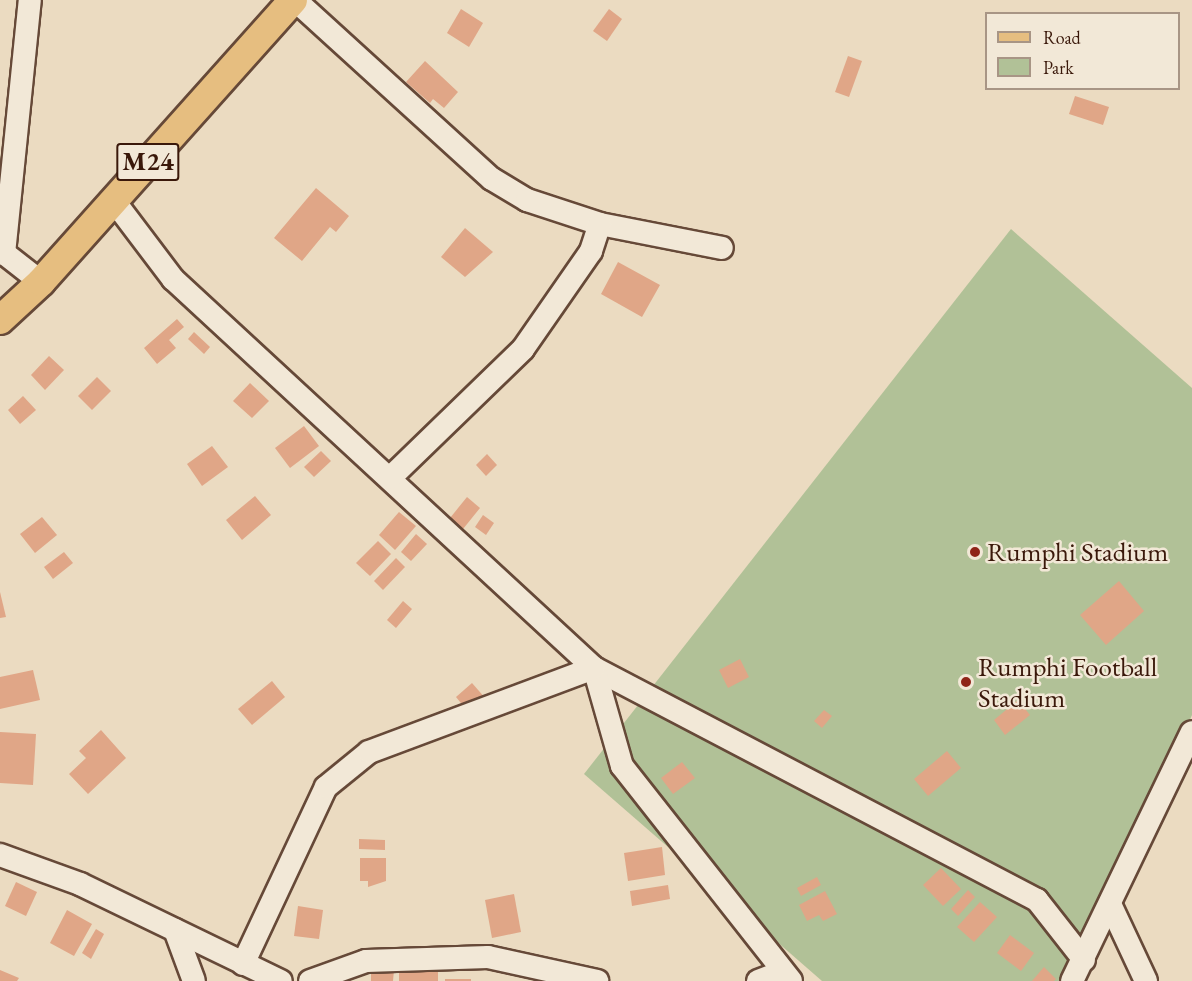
<!DOCTYPE html>
<style>
body{margin:0}
#map{position:relative;width:1192px;height:981px;overflow:hidden;background:#ebdbc1;font-family:"EB Garamond",serif}
div>[style]{position:absolute}
.green>*{inset:0;background:#b1c197}
.building>*{inset:0;background:#e0a687}
.roads{filter:drop-shadow(2px 0 #664938) drop-shadow(-2px 0 #664938) drop-shadow(0 2px #664938) drop-shadow(0 -2px #664938)}
.minor>*{height:22px;margin:-11px;padding:0 11px;transform-origin:11px;border-radius:11px;background:#f2e8d7}
.major>*{height:28px;margin:-14px;padding:0 14px;transform-origin:14px;border-radius:14px;background:#e6be80}
.dots>*{width:16px;height:16px;translate:-50% -50%;box-sizing:border-box;border:3px solid #f2e8d7;border-radius:50%}
span{translate:-50% -50%;white-space:nowrap;text-align:center;line-height:1.15;-webkit-text-stroke:5px #f2e8d7;paint-order:stroke}
.shield-label span{padding:2px 4px;background:#f2e8d7;border:2px solid;border-radius:4px;-webkit-text-stroke-width:0}
.shield-label{font-size:26px;color:#3a180a;font-weight:700}
.poi-label{font-size:27px;color:#3a180a}
.left{translate:0 -50%;text-align:left}
.legend{position:absolute;left:985px;top:12px;width:195px;height:78px;box-sizing:border-box;background:#f2e8d7;border:2px solid #a89585;margin:0;padding:8px 10px;list-style:none;font-size:18px;color:#3a180a}
.legend li{display:flex;align-items:center;gap:12px;height:30px}
.legend b{width:30px;border:2px solid #a89585}
</style>
<div id="map">
<div class="green">
<div style="clip-path:polygon(1011px 229px,1192px 388px,1192px 715px,1073px 981px,822px 981px,584px 774px)"></div>
</div>
<div class="building">
<div style="clip-path:polygon(461px 9px,483px 23px,469px 47px,447px 33px)"></div>
<div style="clip-path:polygon(609px 9px,622px 19px,607px 41px,593px 31px)"></div>
<div style="clip-path:polygon(848px 56px,862px 61px,849px 97px,835px 92px)"></div>
<div style="clip-path:polygon(425px 61px,458px 92px,444px 108px,433px 99px,430px 103px,406px 82px)"></div>
<div style="clip-path:polygon(1075px 96px,1109px 107px,1103px 125px,1069px 114px)"></div>
<div style="clip-path:polygon(316px 188px,349px 216px,336px 232px,330px 227px,302px 261px,274px 238px)"></div>
<div style="clip-path:polygon(465px 228px,493px 252px,465px 277px,441px 257px)"></div>
<div style="clip-path:polygon(618px 262px,660px 285px,642px 317px,601px 294px)"></div>
<div style="clip-path:polygon(177px 319px,184px 327px,169px 340px,176px 348px,157px 364px,144px 348px)"></div>
<div style="clip-path:polygon(194px 332px,210px 347px,204px 354px,188px 339px)"></div>
<div style="clip-path:polygon(49px 356px,64px 370px,45px 390px,31px 375px)"></div>
<div style="clip-path:polygon(97px 377px,111px 391px,92px 410px,78px 396px)"></div>
<div style="clip-path:polygon(250px 383px,269px 401px,252px 418px,233px 401px)"></div>
<div style="clip-path:polygon(23px 396px,36px 410px,20px 424px,8px 410px)"></div>
<div style="clip-path:polygon(304px 426px,319px 446px,290px 468px,275px 448px)"></div>
<div style="clip-path:polygon(212px 446px,228px 467px,202px 486px,187px 464px)"></div>
<div style="clip-path:polygon(321px 451px,331px 461px,314px 477px,304px 467px)"></div>
<div style="clip-path:polygon(487px 454px,497px 465px,486px 476px,476px 465px)"></div>
<div style="clip-path:polygon(255px 496px,271px 515px,242px 540px,226px 520px)"></div>
<div style="clip-path:polygon(467px 497px,480px 508px,463px 529px,450px 518px)"></div>
<div style="clip-path:polygon(399px 512px,416px 526px,395px 550px,379px 535px)"></div>
<div style="clip-path:polygon(483px 515px,494px 523px,486px 535px,475px 527px)"></div>
<div style="clip-path:polygon(42px 517px,57px 535px,35px 553px,20px 534px)"></div>
<div style="clip-path:polygon(416px 534px,427px 544px,411px 561px,401px 552px)"></div>
<div style="clip-path:polygon(378px 541px,391px 554px,370px 576px,356px 563px)"></div>
<div style="clip-path:polygon(64px 552px,73px 563px,53px 579px,44px 567px)"></div>
<div style="clip-path:polygon(396px 558px,405px 567px,383px 590px,374px 581px)"></div>
<div style="clip-path:polygon(1119px 581px,1144px 611px,1106px 645px,1080px 615px)"></div>
<div style="clip-path:polygon(0 592px,6px 617px,0 618px)"></div>
<div style="clip-path:polygon(403px 601px,412px 609px,396px 628px,387px 620px)"></div>
<div style="clip-path:polygon(740px 659px,749px 677px,728px 688px,719px 670px)"></div>
<div style="clip-path:polygon(33px 670px,40px 700px,0 709px,0 677px)"></div>
<div style="clip-path:polygon(272px 681px,285px 697px,252px 725px,238px 709px)"></div>
<div style="clip-path:polygon(472px 683px,486px 699px,469px 713px,456px 697px)"></div>
<div style="clip-path:polygon(1018px 700px,1030px 715px,1005px 735px,994px 720px)"></div>
<div style="clip-path:polygon(824px 710px,832px 716px,822px 728px,814px 721px)"></div>
<div style="clip-path:polygon(101px 730px,126px 758px,88px 794px,69px 774px,86px 758px,79px 751px)"></div>
<div style="clip-path:polygon(0 732px,36px 734px,33px 785px,0 783px)"></div>
<div style="clip-path:polygon(947px 751px,961px 768px,928px 796px,914px 779px)"></div>
<div style="clip-path:polygon(682px 762px,695px 778px,673px 794px,661px 778px)"></div>
<div style="clip-path:polygon(359px 839px,385px 840px,385px 850px,359px 849px)"></div>
<div style="clip-path:polygon(662px 847px,665px 875px,628px 881px,624px 853px)"></div>
<div style="clip-path:polygon(360px 858px,386px 858px,386px 881px,368px 887px,368px 881px,360px 881px)"></div>
<div style="clip-path:polygon(941px 868px,961px 889px,943px 906px,923px 885px)"></div>
<div style="clip-path:polygon(817px 877px,821px 885px,801px 896px,797px 888px)"></div>
<div style="clip-path:polygon(16px 882px,37px 892px,26px 916px,5px 906px)"></div>
<div style="clip-path:polygon(668px 885px,670px 899px,632px 906px,630px 891px)"></div>
<div style="clip-path:polygon(968px 890px,975px 897px,958px 916px,951px 909px)"></div>
<div style="clip-path:polygon(825px 891px,837px 914px,823px 921px,819px 915px,807px 921px,799px 905px)"></div>
<div style="clip-path:polygon(514px 894px,521px 932px,492px 938px,485px 900px)"></div>
<div style="clip-path:polygon(980px 902px,997px 917px,974px 942px,957px 927px)"></div>
<div style="clip-path:polygon(298px 906px,323px 910px,319px 939px,294px 936px)"></div>
<div style="clip-path:polygon(67px 910px,92px 924px,74px 956px,50px 943px)"></div>
<div style="clip-path:polygon(96px 929px,104px 934px,91px 959px,82px 953px)"></div>
<div style="clip-path:polygon(1010px 935px,1034px 953px,1021px 971px,997px 953px)"></div>
<div style="clip-path:polygon(399px 966px,438px 966px,438px 981px,399px 981px)"></div>
<div style="clip-path:polygon(1044px 967px,1056px 979px,1054px 981px,1032px 981px)"></div>
<div style="clip-path:polygon(371px 968px,394px 970px,393px 981px,371px 981px)"></div>
<div style="clip-path:polygon(0 970px,19px 978px,17px 981px,0 981px)"></div>
<div style="clip-path:polygon(445px 979px,471px 979px,471px 981px,445px 981px)"></div>
</div>
<div class="roads">
<div class="minor">
<div style="left:295px;top:0;width:266px;rotate:42.3deg"></div>
<div style="left:492px;top:179px;width:41px;rotate:31deg"></div>
<div style="left:527px;top:200px;width:77px;rotate:18.2deg"></div>
<div style="left:600px;top:224px;width:124px;rotate:11.1deg"></div>
<div style="left:114px;top:201px;width:98px;rotate:52.9deg"></div>
<div style="left:173px;top:279px;width:573px;rotate:42.74deg"></div>
<div style="left:594px;top:668px;width:500px;rotate:27.64deg"></div>
<div style="left:1037px;top:900px;width:76px;rotate:51.9deg"></div>
<div style="left:0;top:250px;width:52px;rotate:38deg"></div>
<div style="left:4px;top:254px;width:255px;rotate:-84.2deg"></div>
<div style="left:390px;top:478px;width:185px;rotate:-44.1deg"></div>
<div style="left:523px;top:349px;width:119px;rotate:-55.2deg"></div>
<div style="left:591px;top:251px;width:28px;rotate:-72deg"></div>
<div style="left:594px;top:668px;width:102px;rotate:74.1deg"></div>
<div style="left:622px;top:766px;width:273px;rotate:51.8deg"></div>
<div style="left:0;top:855px;width:85px;rotate:19.9deg"></div>
<div style="left:80px;top:884px;width:223px;rotate:25.8deg"></div>
<div style="left:1110px;top:904px;width:85px;rotate:64.9deg"></div>
<div style="left:175px;top:930px;width:54px;rotate:69.6deg"></div>
<div style="left:243px;top:964px;width:195px;rotate:-64.9deg"></div>
<div style="left:326px;top:787px;width:55px;rotate:-39.1deg"></div>
<div style="left:369px;top:752px;width:240px;rotate:-20.5deg"></div>
<div style="left:310px;top:981px;width:59px;rotate:-19.7deg"></div>
<div style="left:366px;top:961px;width:122px;rotate:-1.9deg"></div>
<div style="left:488px;top:957px;width:112px;rotate:12.4deg"></div>
<div style="left:758px;top:981px;width:26px;rotate:-21deg"></div>
<div style="left:1072px;top:981px;width:276px;rotate:-64.3deg"></div>
</div>
<div class="major">
<div style="left:0;top:320px;width:56px;rotate:-42.8deg"></div>
<div style="left:41px;top:282px;width:378px;rotate:-48.2deg"></div>
</div>
</div>
<div class="dots">
<div style="left:975px;top:552px;background:#8f2418"></div>
<div style="left:966px;top:682px;background:#8f2418"></div>
</div>
<div class="shield-label">
<span style="left:148px;top:162px">M24</span>
</div>
<div class="poi-label">
<span class="left" style="left:987px;top:552px">Rumphi Stadium</span>
<span class="left" style="left:978px;top:682px">Rumphi Football<br>Stadium</span>
</div>
<ul class="legend">
<li><b style="height:8px;background:#e6be80"></b>Road</li>
<li><b style="height:16px;background:#b1c197"></b>Park</li>
</ul>
</div>
